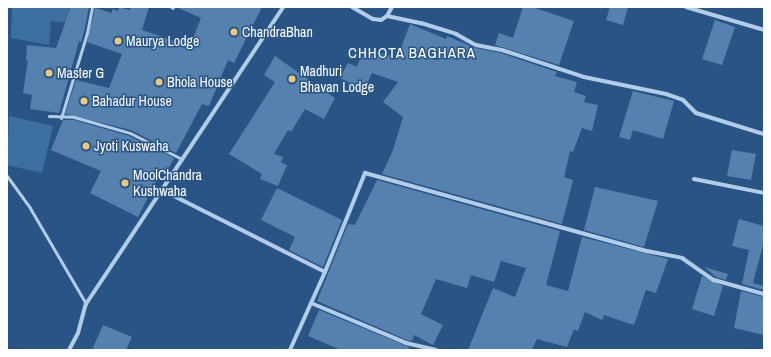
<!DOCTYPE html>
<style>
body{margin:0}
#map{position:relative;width:771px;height:357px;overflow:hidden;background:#285585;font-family:"Archivo Narrow",sans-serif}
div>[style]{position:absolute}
.green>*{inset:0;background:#3d6fa1}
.building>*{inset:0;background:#5581ae}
.service>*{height:3px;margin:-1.5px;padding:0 1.5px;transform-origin:1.5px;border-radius:1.5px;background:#b3cde7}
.minor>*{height:4px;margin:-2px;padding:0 2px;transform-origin:2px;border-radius:2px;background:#b3cde7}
.dots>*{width:11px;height:11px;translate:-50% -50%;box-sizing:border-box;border:2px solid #285585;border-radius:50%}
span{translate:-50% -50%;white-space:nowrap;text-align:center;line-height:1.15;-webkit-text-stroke:3px #285585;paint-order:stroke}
.poi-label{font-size:14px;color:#fff}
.left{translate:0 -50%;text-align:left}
.neighbourhood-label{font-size:15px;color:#fff;letter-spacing:1px}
.frame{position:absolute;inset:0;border:8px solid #fff;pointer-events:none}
</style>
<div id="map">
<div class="green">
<div style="clip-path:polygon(12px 7px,83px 7px,78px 24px,51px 21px,49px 45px,11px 38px)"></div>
<div style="clip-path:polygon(9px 116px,53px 126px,42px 173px,7px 165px)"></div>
</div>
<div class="building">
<div style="clip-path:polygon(71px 7px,89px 7px,84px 32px,81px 42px,79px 41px,59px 113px,30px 109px,32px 95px,23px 93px,28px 60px,26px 60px,27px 45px,56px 48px)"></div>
<div style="clip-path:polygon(119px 7px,130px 10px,131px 7px,149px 7px,142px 30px,190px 46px,201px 18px,176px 7px,262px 7px,234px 63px,228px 60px,209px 106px,202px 104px,176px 153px,131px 130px,65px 114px,76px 80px,109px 88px,122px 54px,87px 42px,95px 8px,112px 13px,112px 9px,118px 11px)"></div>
<div style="clip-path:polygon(523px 7px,532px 7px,574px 21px,559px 65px,495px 45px,499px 33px,513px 38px)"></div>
<div style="clip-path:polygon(610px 7px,628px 7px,623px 25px,606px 20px)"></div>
<div style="clip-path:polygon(715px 20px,735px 27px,722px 65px,702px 59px)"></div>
<div style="clip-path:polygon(410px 24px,446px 39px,447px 36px,475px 48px,501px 53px,557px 72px,555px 76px,577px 82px,574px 92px,586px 96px,584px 102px,598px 105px,592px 131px,582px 128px,573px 152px,570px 151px,564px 177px,573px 180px,562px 224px,382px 174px,393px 150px,403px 117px,383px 102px,398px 82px,372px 73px,364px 90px,340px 78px,348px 63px,357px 67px,361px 56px,369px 59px,372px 50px,397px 58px)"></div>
<div style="clip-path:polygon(275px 56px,335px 98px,324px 119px,305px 109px,291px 132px,288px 130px,274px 154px,283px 157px,281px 162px,287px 165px,278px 186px,260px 179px,262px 174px,229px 154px,275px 82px,264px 75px)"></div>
<div style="clip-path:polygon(633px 91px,674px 101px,663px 139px,633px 130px,630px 140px,619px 137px)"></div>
<div style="clip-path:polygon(63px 120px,74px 120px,129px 136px,174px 158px,165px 175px,160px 173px,138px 217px,90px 193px,101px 171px,51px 150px)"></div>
<div style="clip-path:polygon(732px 150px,756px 154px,751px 180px,727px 176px)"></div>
<div style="clip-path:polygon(377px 180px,560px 231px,546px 285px,568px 291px,582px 237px,668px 259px,656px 293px,646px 290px,634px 325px,604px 315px,602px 320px,585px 312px,578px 331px,574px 329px,567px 347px,537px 339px,532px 350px,468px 350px,493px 288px,515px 297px,526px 268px,501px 261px,494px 282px,471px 275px,467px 288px,436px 279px,421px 314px,443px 325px,433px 345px,414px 335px,412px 341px,407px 340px,317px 301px,348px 224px,355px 225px)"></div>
<div style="clip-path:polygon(595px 187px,658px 201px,644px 247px,584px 230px)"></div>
<div style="clip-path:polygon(277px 188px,342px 220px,323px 267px,289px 250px,295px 237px,261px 220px)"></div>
<div style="clip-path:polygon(739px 219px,764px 226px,764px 241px,753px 283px,764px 286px,764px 290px,742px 284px,749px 250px,732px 246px)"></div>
<div style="clip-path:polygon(704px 267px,728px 274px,726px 280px,716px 277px)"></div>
<div style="clip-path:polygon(702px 276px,723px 286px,714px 316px,692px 309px)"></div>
<div style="clip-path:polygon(741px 291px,764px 297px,764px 335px,734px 328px)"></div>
<div style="clip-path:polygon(319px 310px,409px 347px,408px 350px,341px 350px,308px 336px)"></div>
<div style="clip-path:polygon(103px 325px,132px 337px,126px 350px,92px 350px)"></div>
</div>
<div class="service">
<div style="left:171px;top:7px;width:2px;rotate:27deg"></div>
<div style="left:49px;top:116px;width:25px;rotate:2deg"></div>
<div style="left:74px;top:117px;width:58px;rotate:15.9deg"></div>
<div style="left:130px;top:133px;width:58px;rotate:26.6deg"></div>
<div style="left:61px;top:118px;width:89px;rotate:-73deg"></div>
<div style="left:87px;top:33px;width:26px;rotate:-79deg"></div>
<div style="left:7px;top:176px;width:39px;rotate:54deg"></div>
<div style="left:30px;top:208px;width:111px;rotate:59.7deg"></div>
</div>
<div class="minor">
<div style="left:352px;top:7px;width:24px;rotate:30deg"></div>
<div style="left:373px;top:19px;width:8px;rotate:7deg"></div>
<div style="left:381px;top:20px;width:7px;rotate:-34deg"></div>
<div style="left:387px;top:16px;width:35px;rotate:12deg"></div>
<div style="left:421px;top:23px;width:37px;rotate:17deg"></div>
<div style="left:456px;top:34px;width:23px;rotate:29deg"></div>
<div style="left:476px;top:45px;width:26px;rotate:11deg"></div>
<div style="left:502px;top:50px;width:86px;rotate:18.2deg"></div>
<div style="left:584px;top:77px;width:84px;rotate:11.7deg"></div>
<div style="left:666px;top:94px;width:18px;rotate:19deg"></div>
<div style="left:683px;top:100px;width:18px;rotate:45deg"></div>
<div style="left:696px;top:113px;width:71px;rotate:17.2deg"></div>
<div style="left:686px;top:7px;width:81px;rotate:16.4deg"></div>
<div style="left:387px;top:16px;width:10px;rotate:-61deg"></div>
<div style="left:694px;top:179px;width:71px;rotate:11.3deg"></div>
<div style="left:162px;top:190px;width:182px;rotate:26.7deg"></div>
<div style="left:325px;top:272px;width:85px;rotate:114.2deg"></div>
<div style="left:325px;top:272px;width:107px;rotate:-68deg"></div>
<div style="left:365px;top:173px;width:293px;rotate:15.5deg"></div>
<div style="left:647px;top:251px;width:36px;rotate:11deg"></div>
<div style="left:682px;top:258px;width:39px;rotate:35deg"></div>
<div style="left:714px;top:280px;width:52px;rotate:15.6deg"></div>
<div style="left:311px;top:303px;width:103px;rotate:22.8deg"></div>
<div style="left:406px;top:343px;width:31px;rotate:13deg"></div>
<div style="left:69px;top:350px;width:19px;rotate:-62deg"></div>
<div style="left:78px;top:333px;width:30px;rotate:-75deg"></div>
<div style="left:86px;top:304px;width:356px;rotate:-56.4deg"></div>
</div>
<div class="dots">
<div style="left:234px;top:32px;background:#efc779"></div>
<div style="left:118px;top:41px;background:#efc779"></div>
<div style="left:49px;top:73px;background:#efc779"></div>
<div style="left:292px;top:79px;background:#efc779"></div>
<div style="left:159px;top:82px;background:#efc779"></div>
<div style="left:84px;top:101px;background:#efc779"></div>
<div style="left:86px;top:146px;background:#efc779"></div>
<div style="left:125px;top:183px;background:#efc779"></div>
</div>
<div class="poi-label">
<span class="left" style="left:242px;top:32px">ChandraBhan</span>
<span class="left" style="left:126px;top:41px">Maurya Lodge</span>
<span class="left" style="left:300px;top:79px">Madhuri<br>Bhavan Lodge</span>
<span class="left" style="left:57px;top:73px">Master G</span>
<span class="left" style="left:167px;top:82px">Bhola House</span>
<span class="left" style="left:92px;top:101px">Bahadur House</span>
<span class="left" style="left:94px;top:146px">Jyoti Kuswaha</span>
<span class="left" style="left:133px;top:183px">MoolChandra<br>Kushwaha</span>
</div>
<div class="neighbourhood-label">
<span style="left:412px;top:53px">CHHOTA BAGHARA</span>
</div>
<div class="frame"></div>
</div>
